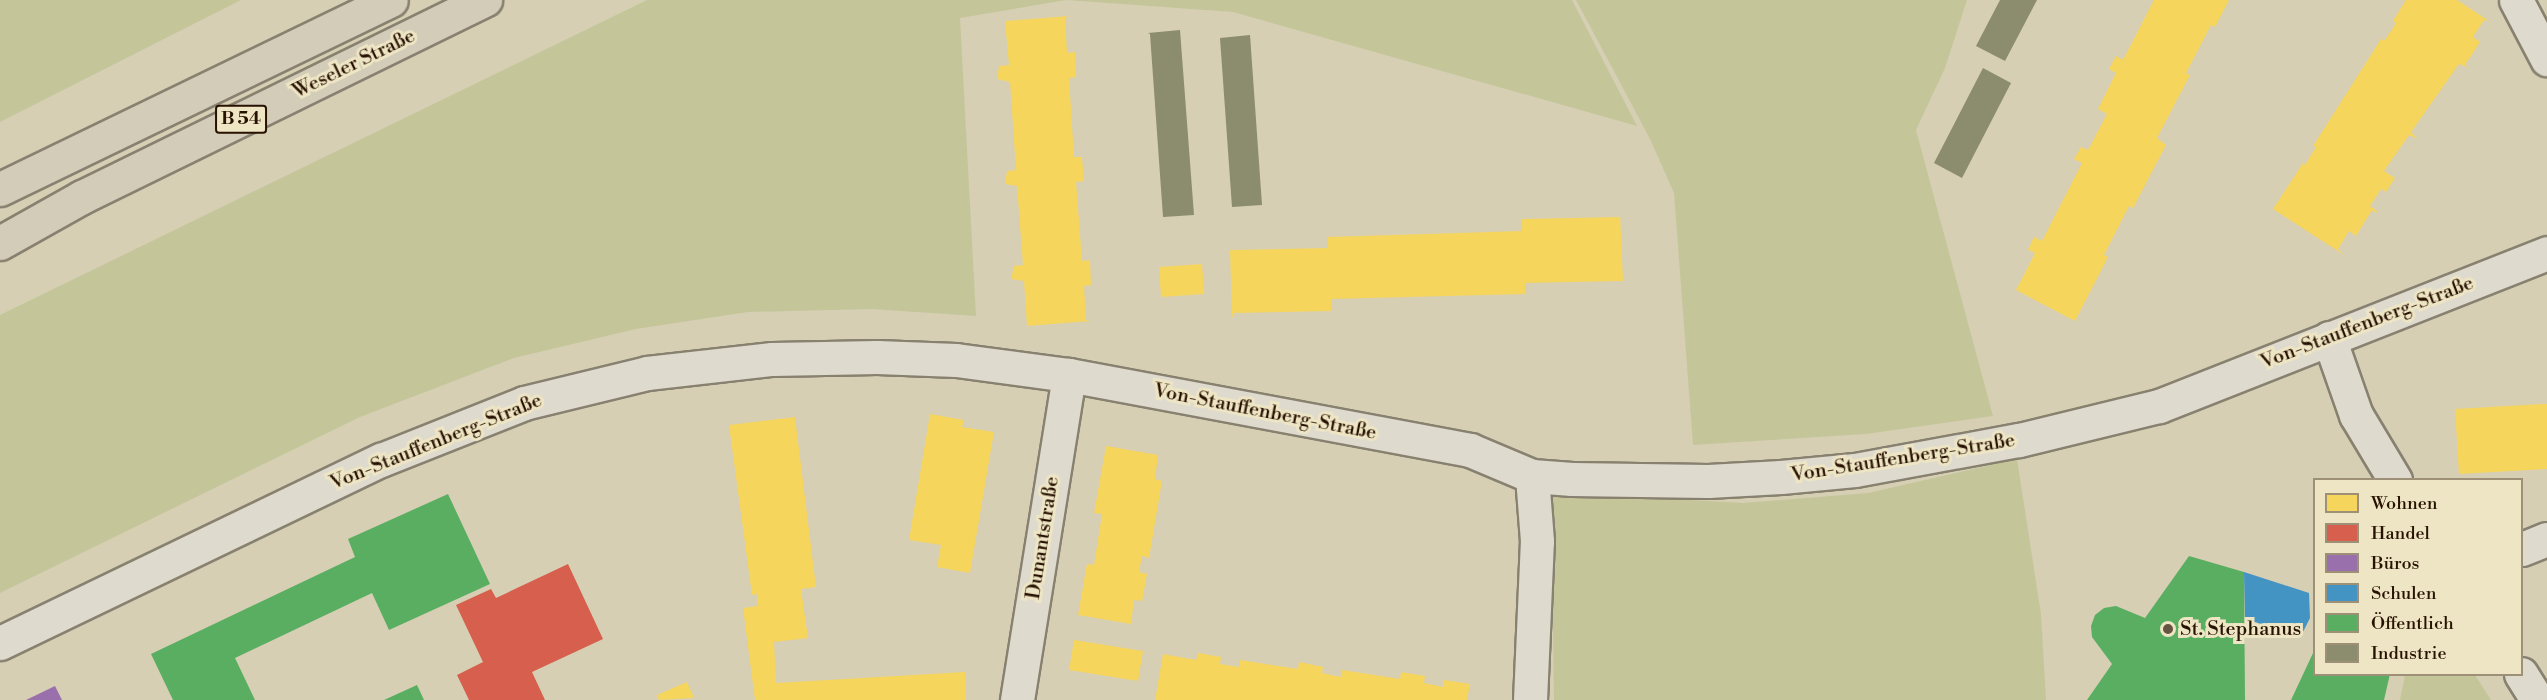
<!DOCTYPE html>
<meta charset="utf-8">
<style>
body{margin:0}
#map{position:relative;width:2547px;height:700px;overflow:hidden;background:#d6cfb4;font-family:"Libre Bodoni",serif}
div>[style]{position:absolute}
.green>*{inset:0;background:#c4c69a}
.homes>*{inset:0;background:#f6d55c}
.shops>*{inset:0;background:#d6604d}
.offices>*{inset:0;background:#9970ab}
.schools>*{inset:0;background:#4393c3}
.public>*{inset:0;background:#5aae61}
.industry>*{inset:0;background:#8c8c6e}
.roads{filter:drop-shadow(2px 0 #888170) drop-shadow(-2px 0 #888170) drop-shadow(0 2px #888170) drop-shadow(0 -2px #888170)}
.minor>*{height:33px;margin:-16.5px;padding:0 16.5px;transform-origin:16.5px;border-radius:16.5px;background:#dedbce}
.major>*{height:33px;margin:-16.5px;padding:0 16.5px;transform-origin:16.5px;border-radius:16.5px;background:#d3ccb9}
.dots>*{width:16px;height:16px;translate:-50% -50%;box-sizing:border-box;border:3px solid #eee5c4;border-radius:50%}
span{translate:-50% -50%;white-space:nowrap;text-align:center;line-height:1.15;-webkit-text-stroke:6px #eee5c4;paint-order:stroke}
.shield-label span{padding:2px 4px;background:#eee5c4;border:2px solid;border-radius:4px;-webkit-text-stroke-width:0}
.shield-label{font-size:18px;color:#271101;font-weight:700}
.street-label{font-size:20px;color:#271101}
.poi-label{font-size:20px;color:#271101}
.left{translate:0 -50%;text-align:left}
.legend{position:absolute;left:2313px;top:478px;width:210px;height:198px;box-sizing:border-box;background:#eee5c4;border:2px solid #9e9076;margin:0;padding:8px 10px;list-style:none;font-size:18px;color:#271101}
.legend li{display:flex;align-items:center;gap:12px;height:30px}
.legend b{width:30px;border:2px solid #9e9076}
</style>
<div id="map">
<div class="green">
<div style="clip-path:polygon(0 0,241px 0,0 122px)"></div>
<div style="clip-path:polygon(647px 0,1572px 0,1637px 126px,1233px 12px,1066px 0,960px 18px,976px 316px,871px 309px,748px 312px,636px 329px,514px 358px,360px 417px,0 593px,0 315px)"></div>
<div style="clip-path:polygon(1576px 0,1967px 0,1945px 68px,1916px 130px,1993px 416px,1866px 434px,1693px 445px,1674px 193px,1650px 139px)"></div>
<div style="clip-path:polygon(2017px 459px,2041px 614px,2046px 700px,1554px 700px,1551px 492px,1743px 503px,1868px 493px)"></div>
<div style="clip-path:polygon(2405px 675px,2475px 675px,2491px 700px,2400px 700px)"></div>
</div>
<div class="homes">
<div style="clip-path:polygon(2154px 0,2229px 0,2215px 27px,2211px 25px,2186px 73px,2190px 75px,2157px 138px,2166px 145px,2133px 208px,2129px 206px,2104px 255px,2108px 257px,2075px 321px,2016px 290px,2035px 253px,2028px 250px,2034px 237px,2042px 241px,2082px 163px,2074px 159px,2081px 147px,2088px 150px,2107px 114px,2098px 109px,2116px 73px,2109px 69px,2116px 56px,2123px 60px)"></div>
<div style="clip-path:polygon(2406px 0,2457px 0,2489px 21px,2484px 20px,2473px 37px,2480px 42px,2465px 65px,2470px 68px,2459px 64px,2411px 132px,2418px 139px,2409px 135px,2384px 171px,2395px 178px,2386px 192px,2381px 189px,2370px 206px,2377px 211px,2376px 213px,2372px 210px,2356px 236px,2349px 231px,2338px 249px,2344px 255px,2273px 209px,2303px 163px,2305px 165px,2316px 147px,2313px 146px,2381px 39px,2385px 40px,2396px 23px,2393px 21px)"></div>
<div style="clip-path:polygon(1069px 16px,1065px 18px,1067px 53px,1075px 52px,1076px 77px,1069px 78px,1074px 157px,1082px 157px,1084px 181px,1076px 182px,1082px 261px,1090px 260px,1091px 285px,1084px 286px,1086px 320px,1090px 321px,1027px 326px,1024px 281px,1011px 279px,1014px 266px,1023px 265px,1017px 186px,1005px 184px,1007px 171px,1016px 170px,1010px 82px,997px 79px,999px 66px,1009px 65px,1005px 21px)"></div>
<div style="clip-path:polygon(1620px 213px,1623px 281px,1525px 283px,1525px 294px,1331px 299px,1331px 311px,1234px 313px,1232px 318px,1230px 250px,1328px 248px,1328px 237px,1522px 231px,1522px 219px,1619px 217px)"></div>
<div style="clip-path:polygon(1202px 264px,1204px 294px,1161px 297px,1159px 267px)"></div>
<div style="clip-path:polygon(2543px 404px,2547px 404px,2547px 469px,2459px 474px,2455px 409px)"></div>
<div style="clip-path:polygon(930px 414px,964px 420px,962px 427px,994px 432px,970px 573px,937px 567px,941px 545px,909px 540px)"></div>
<div style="clip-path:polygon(795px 417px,816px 587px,801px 589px,808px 638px,774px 642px,776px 683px,965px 672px,966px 700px,755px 700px,743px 608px,758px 606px,757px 594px,752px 595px,729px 425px)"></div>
<div style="clip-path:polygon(1106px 446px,1158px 455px,1155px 479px,1162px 481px,1149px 558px,1142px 556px,1139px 572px,1147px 574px,1142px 601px,1134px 600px,1131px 624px,1078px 615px,1087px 564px,1094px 565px,1102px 514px,1094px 513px)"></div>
<div style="clip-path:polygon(1074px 640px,1143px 651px,1138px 681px,1069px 670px)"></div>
<div style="clip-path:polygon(1198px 653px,1221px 657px,1220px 664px,1239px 667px,1240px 660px,1298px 669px,1299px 662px,1323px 667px,1322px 673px,1341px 677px,1342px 670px,1400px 679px,1401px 672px,1425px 676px,1424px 683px,1443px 687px,1444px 680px,1470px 684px,1467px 700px,1155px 700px,1163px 654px,1196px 660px)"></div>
<div style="clip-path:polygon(687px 682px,694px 698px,659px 700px,657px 695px)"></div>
</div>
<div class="shops">
<div style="clip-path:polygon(568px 564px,603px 639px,532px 672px,545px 700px,469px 700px,457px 675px,483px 662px,456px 605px,491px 589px,496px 598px)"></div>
</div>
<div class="offices">
<div style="clip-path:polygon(55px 686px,62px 700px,26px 700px)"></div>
</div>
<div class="schools">
<div style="clip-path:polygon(2244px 572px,2309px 593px,2310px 618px,2301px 636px,2245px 619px)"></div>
</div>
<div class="public">
<div style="clip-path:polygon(448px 494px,490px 584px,389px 630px,372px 593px,235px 658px,255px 700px,173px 700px,151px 654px,355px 557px,348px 539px)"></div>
<div style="clip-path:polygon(2189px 556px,2244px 572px,2245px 700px,2087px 700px,2112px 664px,2092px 637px,2091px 626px,2095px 615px,2104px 608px,2116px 606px,2145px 618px)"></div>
<div style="clip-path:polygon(2314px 651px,2314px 674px,2390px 674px,2384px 700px,2291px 700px)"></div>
<div style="clip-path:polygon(417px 685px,424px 700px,384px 700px)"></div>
</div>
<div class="industry">
<div style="clip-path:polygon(2000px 0,2037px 0,2005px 61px,1976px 46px)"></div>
<div style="clip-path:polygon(1180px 30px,1194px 215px,1163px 217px,1150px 34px,1148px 33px)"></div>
<div style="clip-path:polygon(1250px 35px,1262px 205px,1232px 207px,1220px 38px)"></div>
<div style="clip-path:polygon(1983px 68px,2011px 83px,1962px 178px,1934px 163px)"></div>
</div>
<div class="roads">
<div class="minor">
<div style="left:2516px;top:0;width:67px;rotate:62.3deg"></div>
<div style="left:2329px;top:338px;width:82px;rotate:70.7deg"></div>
<div style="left:2356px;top:415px;width:76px;rotate:59deg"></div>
<div style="left:2522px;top:549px;width:27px;rotate:-22deg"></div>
<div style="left:0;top:643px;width:423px;rotate:-25.7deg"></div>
<div style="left:381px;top:460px;width:154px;rotate:-21.7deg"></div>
<div style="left:524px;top:403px;width:127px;rotate:-13.7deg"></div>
<div style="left:647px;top:373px;width:126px;rotate:-6.4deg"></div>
<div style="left:772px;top:359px;width:105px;rotate:-1.1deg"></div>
<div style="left:877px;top:357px;width:79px;rotate:2.2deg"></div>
<div style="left:956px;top:360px;width:114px;rotate:7.6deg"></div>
<div style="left:1069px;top:375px;width:408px;rotate:10.6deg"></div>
<div style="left:1470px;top:450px;width:67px;rotate:22.8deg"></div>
<div style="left:1532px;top:476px;width:40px;rotate:4.3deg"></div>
<div style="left:1572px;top:479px;width:136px;rotate:0.8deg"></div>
<div style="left:1708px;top:481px;width:73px;rotate:-3.1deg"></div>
<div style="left:1781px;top:477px;width:74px;rotate:-5.4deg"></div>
<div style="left:1855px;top:470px;width:167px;rotate:-10.4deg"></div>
<div style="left:2019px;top:440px;width:144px;rotate:-13.7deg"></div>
<div style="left:2159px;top:406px;width:417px;rotate:-21.5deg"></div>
<div style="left:2521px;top:674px;width:31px;rotate:58deg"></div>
<div style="left:1017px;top:700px;width:329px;rotate:-80.9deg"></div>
<div style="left:1530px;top:700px;width:159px;rotate:-87.5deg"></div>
<div style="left:1537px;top:541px;width:65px;rotate:-94.4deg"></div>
</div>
<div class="major">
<div style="left:0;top:189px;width:434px;rotate:-25.8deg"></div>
<div style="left:0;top:243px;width:94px;rotate:-29.3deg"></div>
<div style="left:82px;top:197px;width:449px;rotate:-26.1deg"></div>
</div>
</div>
<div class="dots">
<div style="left:2168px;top:629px;background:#645440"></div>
</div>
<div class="shield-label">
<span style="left:241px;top:119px">B 54</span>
</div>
<div class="street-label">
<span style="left:354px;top:64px;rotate:-26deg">Weseler Straße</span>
<span style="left:2367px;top:323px;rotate:-21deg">Von-Stauffenberg-Straße</span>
<span style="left:1265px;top:412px;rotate:11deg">Von-Stauffenberg-Straße</span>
<span style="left:436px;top:442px;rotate:-22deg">Von-Stauffenberg-Straße</span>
<span style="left:1903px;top:458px;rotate:-9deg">Von-Stauffenberg-Straße</span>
<span style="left:1043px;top:538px;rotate:-81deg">Dunantstraße</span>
</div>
<div class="poi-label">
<span class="left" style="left:2180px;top:629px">St. Stephanus</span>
</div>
<ul class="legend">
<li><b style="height:16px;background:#f6d55c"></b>Wohnen</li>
<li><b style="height:16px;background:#d6604d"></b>Handel</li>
<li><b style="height:16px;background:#9970ab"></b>Büros</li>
<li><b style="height:16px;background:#4393c3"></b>Schulen</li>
<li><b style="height:16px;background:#5aae61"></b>Öffentlich</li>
<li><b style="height:16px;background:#8c8c6e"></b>Industrie</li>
</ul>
</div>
